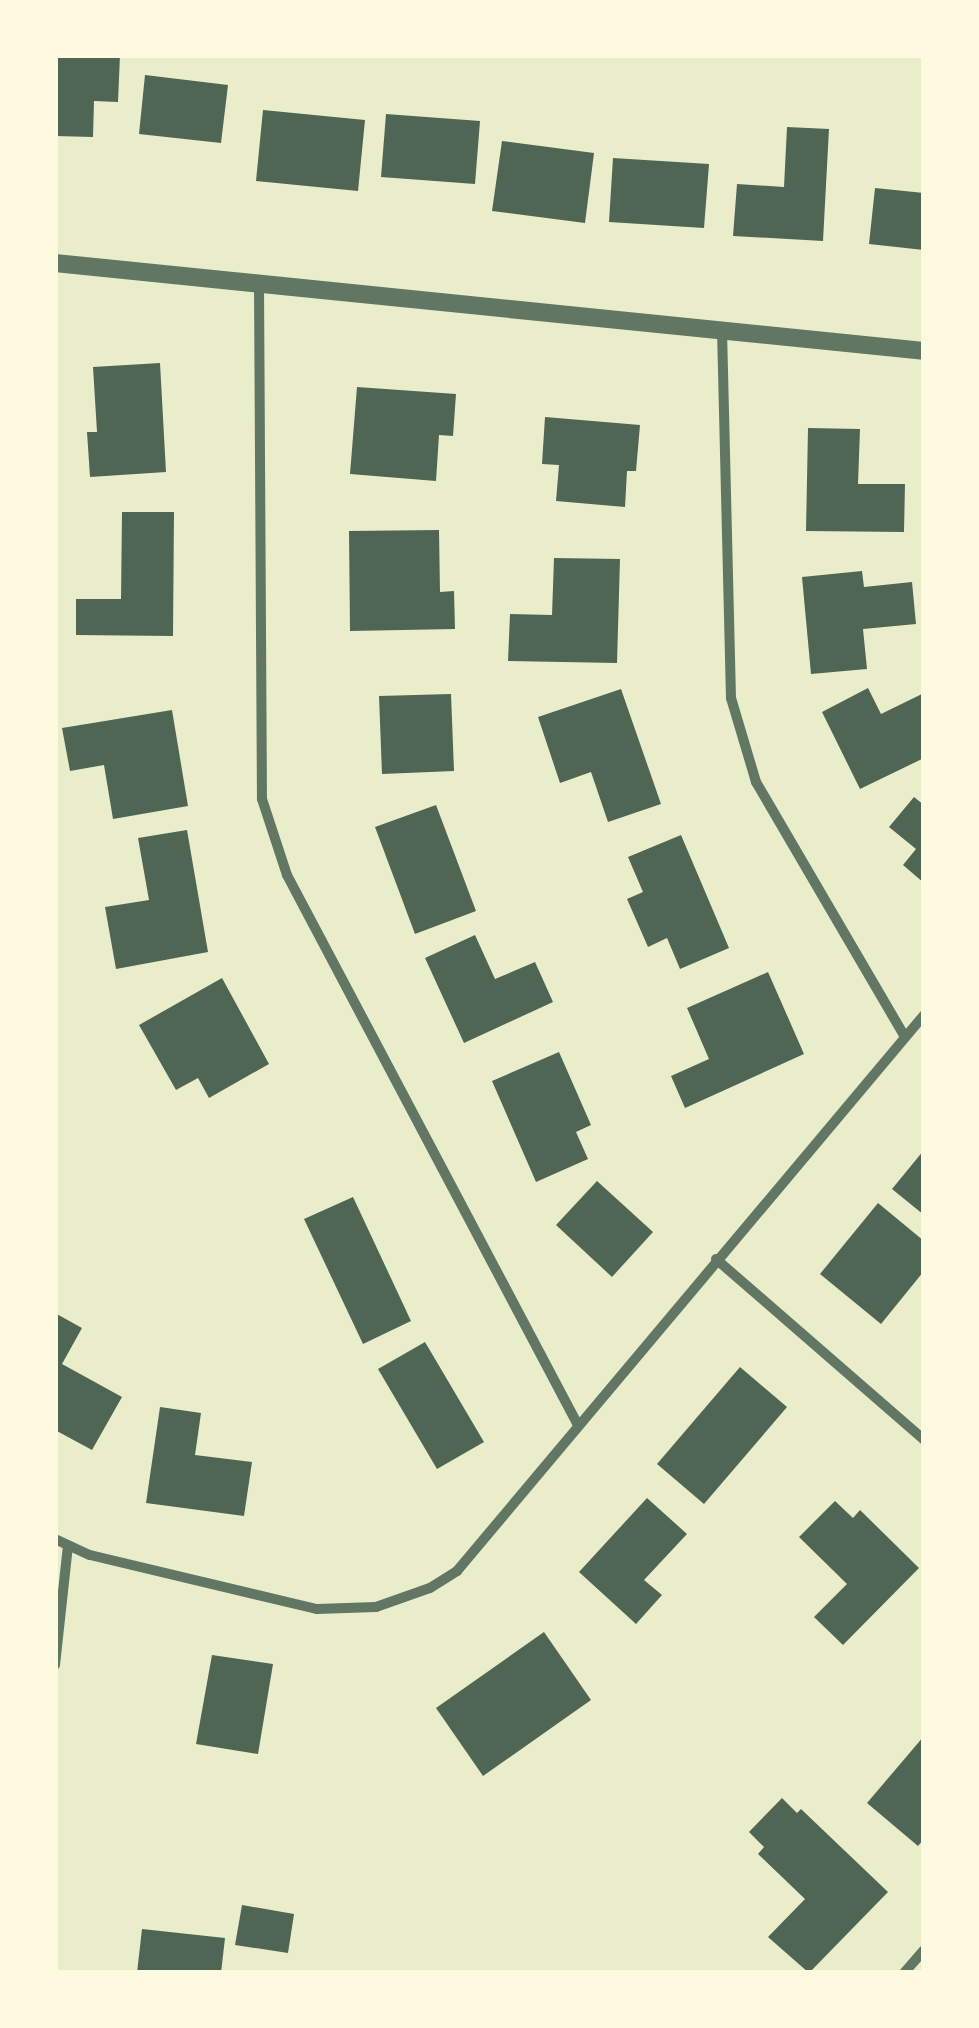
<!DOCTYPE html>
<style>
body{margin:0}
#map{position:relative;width:979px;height:2028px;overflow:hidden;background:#e9edc9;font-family:Commissioner,sans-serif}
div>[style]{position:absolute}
.building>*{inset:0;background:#4f6655}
.minor>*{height:10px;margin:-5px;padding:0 5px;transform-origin:5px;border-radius:5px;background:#617663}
.tertiary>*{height:18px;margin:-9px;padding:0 9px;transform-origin:9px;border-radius:9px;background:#617663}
span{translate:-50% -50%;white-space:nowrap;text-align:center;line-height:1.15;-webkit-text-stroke:9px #fefae0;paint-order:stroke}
.frame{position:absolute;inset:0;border:58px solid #fefae0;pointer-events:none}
</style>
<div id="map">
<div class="building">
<div style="clip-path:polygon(55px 55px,120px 55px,118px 102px,94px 101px,93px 137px,55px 136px)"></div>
<div style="clip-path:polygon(145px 75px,228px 85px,221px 143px,139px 134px)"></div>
<div style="clip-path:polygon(263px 110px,365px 120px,358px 191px,256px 181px)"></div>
<div style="clip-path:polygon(386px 114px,480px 121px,475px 184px,381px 177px)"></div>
<div style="clip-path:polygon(787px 127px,829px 129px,823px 241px,733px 236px,737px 184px,784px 187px)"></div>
<div style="clip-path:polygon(502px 141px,594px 153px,585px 223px,492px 211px)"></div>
<div style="clip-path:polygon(613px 158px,709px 164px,704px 228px,609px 222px)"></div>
<div style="clip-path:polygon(875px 188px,924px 193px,924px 250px,869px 244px)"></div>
<div style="clip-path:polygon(160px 363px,166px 472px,90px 477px,87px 432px,97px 432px,93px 367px)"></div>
<div style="clip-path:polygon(357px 387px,456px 394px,453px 436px,439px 435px,436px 481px,350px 474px)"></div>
<div style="clip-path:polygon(545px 417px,640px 425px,636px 471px,627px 471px,625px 507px,556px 501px,559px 465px,542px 464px)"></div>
<div style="clip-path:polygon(808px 428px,860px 429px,858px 484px,905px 484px,904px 532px,806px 531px)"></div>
<div style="clip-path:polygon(122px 512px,174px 512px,173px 636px,76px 635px,76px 599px,121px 599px)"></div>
<div style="clip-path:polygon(439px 530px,440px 592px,454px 591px,455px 629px,350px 631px,349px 531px)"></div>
<div style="clip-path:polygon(554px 558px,620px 559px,617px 663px,508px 661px,510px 614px,552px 615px)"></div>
<div style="clip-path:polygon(862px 571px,864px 587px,912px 582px,916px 624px,863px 629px,867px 669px,811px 674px,802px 577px)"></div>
<div style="clip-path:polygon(868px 688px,881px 714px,924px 693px,924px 758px,860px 789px,822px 712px)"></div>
<div style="clip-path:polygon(621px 689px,661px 804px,608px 822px,591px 772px,560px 783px,538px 717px)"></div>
<div style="clip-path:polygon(451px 694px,454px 771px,382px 774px,379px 696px)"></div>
<div style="clip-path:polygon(172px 710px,188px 806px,113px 819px,104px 765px,70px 771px,62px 728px)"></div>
<div style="clip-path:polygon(914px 797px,924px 805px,924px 883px,903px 865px,916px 849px,889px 827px)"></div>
<div style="clip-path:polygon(436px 805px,476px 911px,415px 934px,375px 827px)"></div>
<div style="clip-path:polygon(187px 830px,208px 952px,116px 969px,105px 907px,149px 900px,138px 838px)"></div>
<div style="clip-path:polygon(681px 835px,729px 948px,680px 969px,667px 938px,648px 947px,627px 899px,643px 892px,628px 857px)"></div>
<div style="clip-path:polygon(475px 935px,495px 979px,535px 962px,553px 1002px,464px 1043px,425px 958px)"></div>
<div style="clip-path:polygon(768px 972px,804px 1054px,685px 1108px,671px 1076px,709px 1059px,687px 1008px)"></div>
<div style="clip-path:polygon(222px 978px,269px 1064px,209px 1098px,198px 1078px,176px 1090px,139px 1025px)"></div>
<div style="clip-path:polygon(559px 1052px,591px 1125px,576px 1132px,588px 1159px,536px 1182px,492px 1081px)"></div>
<div style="clip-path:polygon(924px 1150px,924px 1215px,892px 1189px)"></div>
<div style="clip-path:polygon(597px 1181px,653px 1232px,612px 1277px,556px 1225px)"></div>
<div style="clip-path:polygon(353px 1197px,411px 1321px,363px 1344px,304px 1219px)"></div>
<div style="clip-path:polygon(878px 1203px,924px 1241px,924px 1271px,881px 1324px,820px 1274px)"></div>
<div style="clip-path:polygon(55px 1313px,82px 1328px,62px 1364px,122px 1397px,92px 1450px,55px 1430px)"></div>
<div style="clip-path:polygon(425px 1342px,484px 1442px,437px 1469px,378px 1369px)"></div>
<div style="clip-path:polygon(740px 1367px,787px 1407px,704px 1504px,657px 1464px)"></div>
<div style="clip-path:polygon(160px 1407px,201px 1413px,195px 1455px,252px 1462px,244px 1516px,146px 1503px)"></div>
<div style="clip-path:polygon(647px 1498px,687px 1534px,644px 1580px,662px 1595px,636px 1624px,579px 1572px)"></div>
<div style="clip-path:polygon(835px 1501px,853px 1518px,860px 1510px,919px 1568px,843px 1645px,814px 1617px,847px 1584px,799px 1537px)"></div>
<div style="clip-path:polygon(544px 1632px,591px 1700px,483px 1776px,436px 1708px)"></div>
<div style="clip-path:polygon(212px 1655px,273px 1664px,258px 1754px,196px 1744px)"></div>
<div style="clip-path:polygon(924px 1736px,924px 1839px,918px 1846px,867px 1803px)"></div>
<div style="clip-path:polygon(782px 1798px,797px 1813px,801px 1809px,888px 1892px,809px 1973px,768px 1937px,805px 1899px,758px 1854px,764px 1847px,749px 1832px)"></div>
<div style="clip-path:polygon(242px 1905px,294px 1914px,288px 1953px,235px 1945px)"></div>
<div style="clip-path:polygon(142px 1929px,225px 1938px,221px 1973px,137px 1973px)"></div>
</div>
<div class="minor">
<div style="left:259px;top:284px;width:515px;rotate:89.67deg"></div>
<div style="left:262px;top:799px;width:80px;rotate:71.8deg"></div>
<div style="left:287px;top:875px;width:622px;rotate:62.12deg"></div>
<div style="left:722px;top:330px;width:368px;rotate:88.6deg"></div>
<div style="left:731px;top:698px;width:88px;rotate:73.4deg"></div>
<div style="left:756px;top:782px;width:295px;rotate:59.7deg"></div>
<div style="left:716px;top:1259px;width:276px;rotate:41deg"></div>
<div style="left:55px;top:1539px;width:38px;rotate:25deg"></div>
<div style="left:90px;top:1555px;width:233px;rotate:13.4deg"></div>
<div style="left:317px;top:1609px;width:59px;rotate:-1.9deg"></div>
<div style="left:376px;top:1607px;width:57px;rotate:-19.4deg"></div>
<div style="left:430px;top:1588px;width:32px;rotate:-32deg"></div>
<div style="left:457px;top:1571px;width:726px;rotate:-49.97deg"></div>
<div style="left:55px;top:1665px;width:120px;rotate:-83.8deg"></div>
<div style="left:904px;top:1973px;width:30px;rotate:-49deg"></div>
</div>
<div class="tertiary">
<div style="left:55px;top:263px;width:873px;rotate:5.78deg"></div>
</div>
<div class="frame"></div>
</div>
